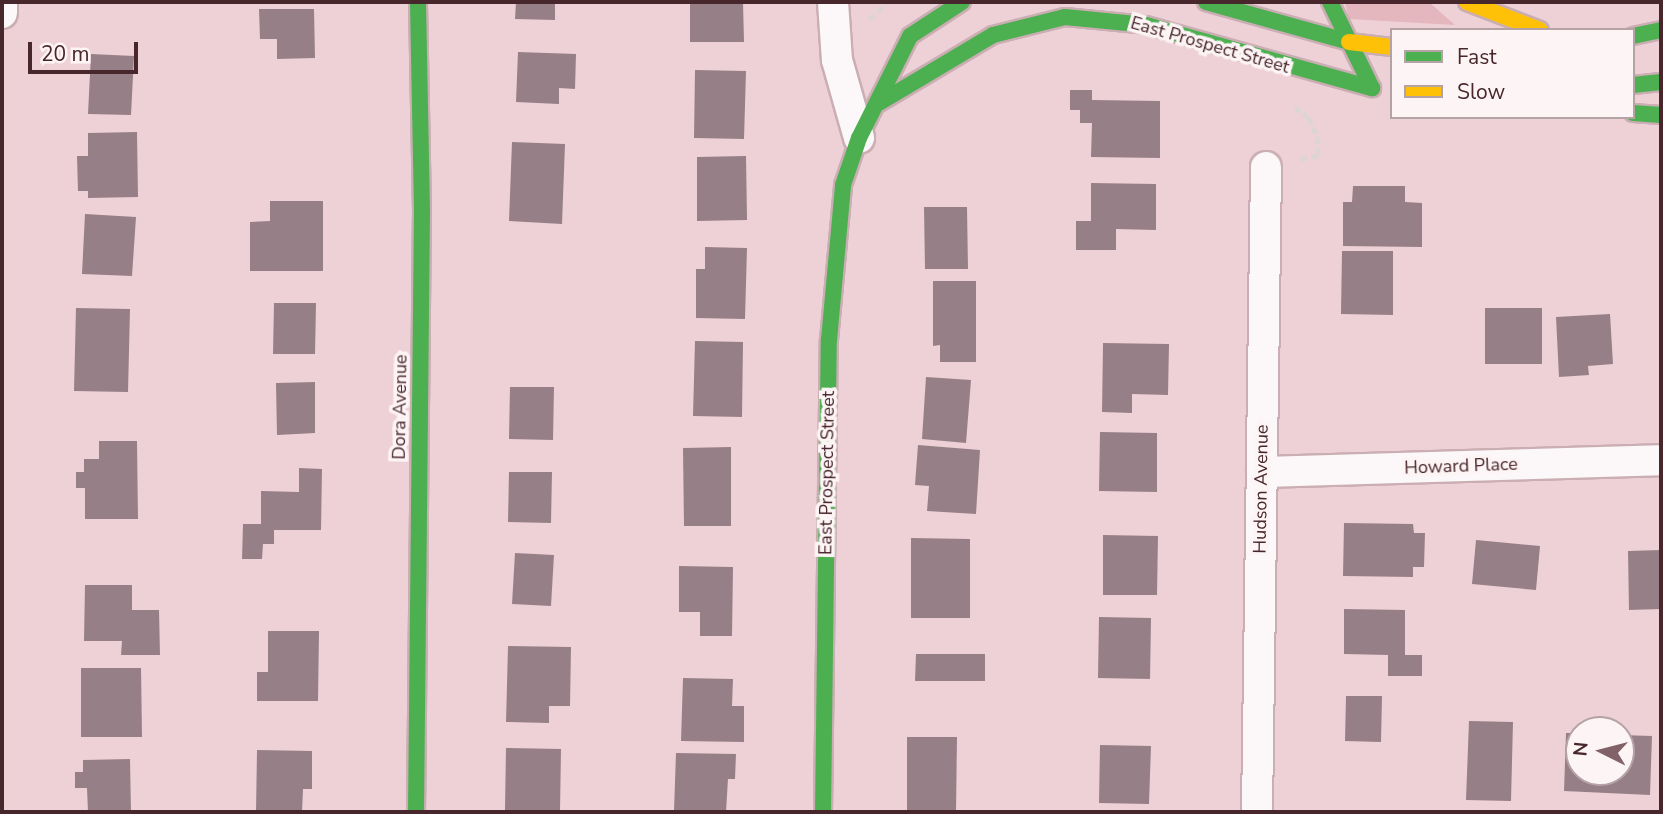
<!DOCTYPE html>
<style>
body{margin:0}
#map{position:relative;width:1663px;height:814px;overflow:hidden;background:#eed1d6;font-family:"Nunito Sans",sans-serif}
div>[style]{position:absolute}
.green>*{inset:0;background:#e4b6bd}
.building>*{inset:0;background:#977f87}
.path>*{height:4.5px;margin-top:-2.25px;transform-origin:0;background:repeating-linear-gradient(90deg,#ddd4d5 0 7px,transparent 0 10.5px)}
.roads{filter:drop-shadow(2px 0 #caaeb3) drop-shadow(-2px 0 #caaeb3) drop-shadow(0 2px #caaeb3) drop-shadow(0 -2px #caaeb3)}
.street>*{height:30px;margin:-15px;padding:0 15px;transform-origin:15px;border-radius:15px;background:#fcf8f9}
.fast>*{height:16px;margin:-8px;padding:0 8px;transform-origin:8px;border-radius:8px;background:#4caf50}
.slow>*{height:16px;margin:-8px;padding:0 8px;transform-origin:8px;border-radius:8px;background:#ffc107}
span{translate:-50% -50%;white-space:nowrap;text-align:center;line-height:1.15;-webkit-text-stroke:7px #fdf4f5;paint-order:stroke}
.street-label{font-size:18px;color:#47262c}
.frame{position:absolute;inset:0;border:4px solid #47262c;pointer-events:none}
.legend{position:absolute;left:1390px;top:28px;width:245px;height:91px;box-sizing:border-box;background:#fdf4f5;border:2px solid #b4a2a5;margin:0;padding:9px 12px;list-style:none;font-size:21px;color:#47262c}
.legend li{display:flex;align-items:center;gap:14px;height:35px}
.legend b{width:35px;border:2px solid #b4a2a5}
.north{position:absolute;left:1565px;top:716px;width:70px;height:70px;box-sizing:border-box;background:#fdf4f5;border:2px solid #b4a2a5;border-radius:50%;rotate:276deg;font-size:19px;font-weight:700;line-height:28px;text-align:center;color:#47262c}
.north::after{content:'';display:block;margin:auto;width:24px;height:32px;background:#816268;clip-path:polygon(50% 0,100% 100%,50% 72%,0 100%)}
.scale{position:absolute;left:28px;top:42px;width:110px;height:32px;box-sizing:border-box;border:4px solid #47262c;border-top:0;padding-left:9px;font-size:21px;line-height:24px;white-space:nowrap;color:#47262c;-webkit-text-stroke:5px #fdf4f5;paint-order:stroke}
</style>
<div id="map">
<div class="green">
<div style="clip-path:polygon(1345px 2px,1429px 2px,1455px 25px,1349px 19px)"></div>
</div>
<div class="building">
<div style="clip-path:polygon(516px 2px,555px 2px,555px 20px,515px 19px)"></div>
<div style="clip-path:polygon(690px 2px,743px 2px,744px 42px,690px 42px)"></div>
<div style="clip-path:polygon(259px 9px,314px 9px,315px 58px,277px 59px,277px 39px,260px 39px)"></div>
<div style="clip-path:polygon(518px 52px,576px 54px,575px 89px,559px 88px,559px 104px,516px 102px)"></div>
<div style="clip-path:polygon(91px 54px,134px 56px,131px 115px,88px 114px)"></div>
<div style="clip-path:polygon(695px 70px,746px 71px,744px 139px,694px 138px)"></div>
<div style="clip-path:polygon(1070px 90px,1092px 90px,1092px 100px,1160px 101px,1160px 158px,1091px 157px,1092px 123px,1080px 123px,1080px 110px,1070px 110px)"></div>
<div style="clip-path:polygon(137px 132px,138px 197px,88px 198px,88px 191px,78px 191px,77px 156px,88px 156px,88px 133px)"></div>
<div style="clip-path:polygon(512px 142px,565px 144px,562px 224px,509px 221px)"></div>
<div style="clip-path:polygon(746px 156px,747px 220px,697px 221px,697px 157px)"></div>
<div style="clip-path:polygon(1091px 183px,1156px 184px,1156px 230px,1116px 229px,1116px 250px,1076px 250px,1076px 221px,1091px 221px)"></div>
<div style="clip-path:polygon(1353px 186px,1405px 186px,1405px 202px,1422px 203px,1422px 247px,1343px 246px,1343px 202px,1352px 202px)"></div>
<div style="clip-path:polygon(270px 201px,323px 201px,323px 271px,250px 271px,250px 222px,270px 221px)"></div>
<div style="clip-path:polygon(924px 207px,967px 207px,968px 269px,925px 269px)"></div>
<div style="clip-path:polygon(85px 214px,136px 217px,132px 276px,82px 274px)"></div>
<div style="clip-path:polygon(705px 247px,747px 248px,745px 319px,696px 318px,696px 269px,705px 269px)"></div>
<div style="clip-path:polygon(1342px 251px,1393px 251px,1393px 315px,1341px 314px)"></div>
<div style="clip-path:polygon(933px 281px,976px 281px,976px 362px,940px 362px,940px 345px,933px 346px)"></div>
<div style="clip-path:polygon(274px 303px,316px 303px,315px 354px,273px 354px)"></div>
<div style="clip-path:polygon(76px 308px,130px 309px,128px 392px,74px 391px)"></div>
<div style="clip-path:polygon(1485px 308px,1542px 308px,1542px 364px,1485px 364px)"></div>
<div style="clip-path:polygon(1610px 314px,1613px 364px,1588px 366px,1589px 375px,1559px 377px,1556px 317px)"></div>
<div style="clip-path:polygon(695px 341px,743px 342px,742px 417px,693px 416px)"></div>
<div style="clip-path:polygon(1103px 343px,1169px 344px,1168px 395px,1132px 394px,1132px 413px,1102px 412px)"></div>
<div style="clip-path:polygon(926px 377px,971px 380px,966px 443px,922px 439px)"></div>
<div style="clip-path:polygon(315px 382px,315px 433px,277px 435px,276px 383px)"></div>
<div style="clip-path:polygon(510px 387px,554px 387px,553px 440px,509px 439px)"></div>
<div style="clip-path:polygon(1100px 432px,1157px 433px,1157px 492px,1099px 491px)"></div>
<div style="clip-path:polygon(99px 441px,137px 441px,138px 519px,85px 519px,85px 488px,76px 488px,76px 472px,84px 472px,84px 459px,99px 459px)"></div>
<div style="clip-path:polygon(918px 445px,980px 450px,976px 514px,927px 511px,929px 486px,915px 485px)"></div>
<div style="clip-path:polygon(731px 447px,731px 526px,684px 526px,683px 448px)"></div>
<div style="clip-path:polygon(299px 468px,322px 469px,321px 530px,274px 530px,274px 544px,263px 544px,262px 559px,242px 559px,243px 524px,261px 524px,261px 491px,299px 492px)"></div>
<div style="clip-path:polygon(509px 472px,552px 472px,551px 523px,508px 522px)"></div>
<div style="clip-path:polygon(1344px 523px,1413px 524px,1414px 533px,1425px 533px,1424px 567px,1413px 567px,1413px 577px,1343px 576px)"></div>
<div style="clip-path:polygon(1103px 535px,1158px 536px,1157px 595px,1103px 595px)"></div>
<div style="clip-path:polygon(911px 538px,970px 539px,970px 618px,911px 618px)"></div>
<div style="clip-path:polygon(1476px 540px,1540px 546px,1536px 590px,1472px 584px)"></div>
<div style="clip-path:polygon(1661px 550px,1661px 609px,1629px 610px,1628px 551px)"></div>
<div style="clip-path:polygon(515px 553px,554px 555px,551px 606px,512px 604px)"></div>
<div style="clip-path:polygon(679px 566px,733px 567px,732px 636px,700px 636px,700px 612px,679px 612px)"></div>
<div style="clip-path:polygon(85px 585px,132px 585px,132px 610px,159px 610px,160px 655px,121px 655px,122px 641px,84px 641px)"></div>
<div style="clip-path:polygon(1344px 609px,1405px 610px,1405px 655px,1422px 655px,1422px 676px,1388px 676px,1388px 655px,1344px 654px)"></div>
<div style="clip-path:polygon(1099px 617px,1151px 618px,1150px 679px,1098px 678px)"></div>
<div style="clip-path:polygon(268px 631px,319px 631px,318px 701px,257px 701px,257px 672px,268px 672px)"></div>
<div style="clip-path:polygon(508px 646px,571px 647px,570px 706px,549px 706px,549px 723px,506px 722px)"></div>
<div style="clip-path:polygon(916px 654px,985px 654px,985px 681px,915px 681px)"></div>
<div style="clip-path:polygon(81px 668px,141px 668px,142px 737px,81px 737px)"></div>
<div style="clip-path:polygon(683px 678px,733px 679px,732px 706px,744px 706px,744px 742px,681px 741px)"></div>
<div style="clip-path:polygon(1346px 696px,1382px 696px,1381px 742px,1345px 741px)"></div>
<div style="clip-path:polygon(1469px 721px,1513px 722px,1511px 801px,1466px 800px)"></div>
<div style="clip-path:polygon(1566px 733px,1579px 733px,1579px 772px,1621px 772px,1621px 735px,1652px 736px,1650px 795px,1564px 791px)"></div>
<div style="clip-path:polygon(907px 737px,957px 737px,956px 812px,907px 812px)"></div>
<div style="clip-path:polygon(1100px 745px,1151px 746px,1149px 804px,1099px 803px)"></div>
<div style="clip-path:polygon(506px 748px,561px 749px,560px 811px,505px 810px)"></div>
<div style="clip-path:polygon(257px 750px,312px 751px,312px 789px,303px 789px,302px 812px,256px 812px)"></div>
<div style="clip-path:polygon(676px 753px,736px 754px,735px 779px,728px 779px,726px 812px,674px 811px)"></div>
<div style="clip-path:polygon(130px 759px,131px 812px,88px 812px,87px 788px,75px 788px,75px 772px,83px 772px,83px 760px)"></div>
</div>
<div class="path">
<div style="left:869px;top:19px;width:23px;rotate:-41deg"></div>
<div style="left:1295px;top:107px;width:18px;rotate:38deg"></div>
<div style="left:1309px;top:118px;width:21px;rotate:65deg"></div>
<div style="left:1318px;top:137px;width:19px;rotate:90deg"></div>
<div style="left:1318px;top:156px;width:21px;rotate:169deg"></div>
</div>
<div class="roads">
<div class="street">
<div style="left:833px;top:2px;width:58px;rotate:86.1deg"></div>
<div style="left:837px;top:60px;width:81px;rotate:74.2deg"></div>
<div style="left:2px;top:13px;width:11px;rotate:-90deg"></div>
<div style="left:1262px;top:472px;width:399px;rotate:-1.7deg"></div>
<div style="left:1257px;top:812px;width:645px;rotate:-89.2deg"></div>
</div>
<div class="fast">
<div style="left:1206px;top:2px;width:148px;rotate:15.6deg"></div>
<div style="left:1330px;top:2px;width:96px;rotate:64deg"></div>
<div style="left:1633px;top:36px;width:29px;rotate:-12deg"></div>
<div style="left:1633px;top:85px;width:28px;rotate:-6deg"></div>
<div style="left:879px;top:103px;width:133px;rotate:-30.8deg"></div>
<div style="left:993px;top:35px;width:74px;rotate:-14deg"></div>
<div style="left:1065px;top:17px;width:81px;rotate:5.6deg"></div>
<div style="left:1146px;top:25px;width:235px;rotate:15.6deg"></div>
<div style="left:1633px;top:113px;width:28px;rotate:4deg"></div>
<div style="left:416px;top:812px;width:601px;rotate:-89.43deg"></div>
<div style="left:422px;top:211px;width:209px;rotate:-91.1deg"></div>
<div style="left:823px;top:812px;width:472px;rotate:-89.3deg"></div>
<div style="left:829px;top:340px;width:156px;rotate:-84.8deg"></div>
<div style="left:843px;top:185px;width:50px;rotate:-71.2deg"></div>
<div style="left:859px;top:138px;width:114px;rotate:-63.4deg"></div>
<div style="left:910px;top:36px;width:62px;rotate:-33.2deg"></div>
</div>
<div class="slow">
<div style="left:1467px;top:2px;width:78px;rotate:21deg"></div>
<div style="left:1349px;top:42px;width:43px;rotate:6.6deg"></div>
</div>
</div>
<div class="street-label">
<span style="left:1210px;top:45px;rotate:16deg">East Prospect Street</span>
<span style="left:400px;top:407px;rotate:-89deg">Dora Avenue</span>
<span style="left:1461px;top:466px;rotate:-2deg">Howard Place</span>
<span style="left:827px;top:473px;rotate:-89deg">East Prospect Street</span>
<span style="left:1261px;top:489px;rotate:-89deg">Hudson Avenue</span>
</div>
<div class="frame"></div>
<ul class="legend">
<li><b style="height:9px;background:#4caf50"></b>Fast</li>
<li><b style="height:9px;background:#ffc107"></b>Slow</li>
</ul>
<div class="north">N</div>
<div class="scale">20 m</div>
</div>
